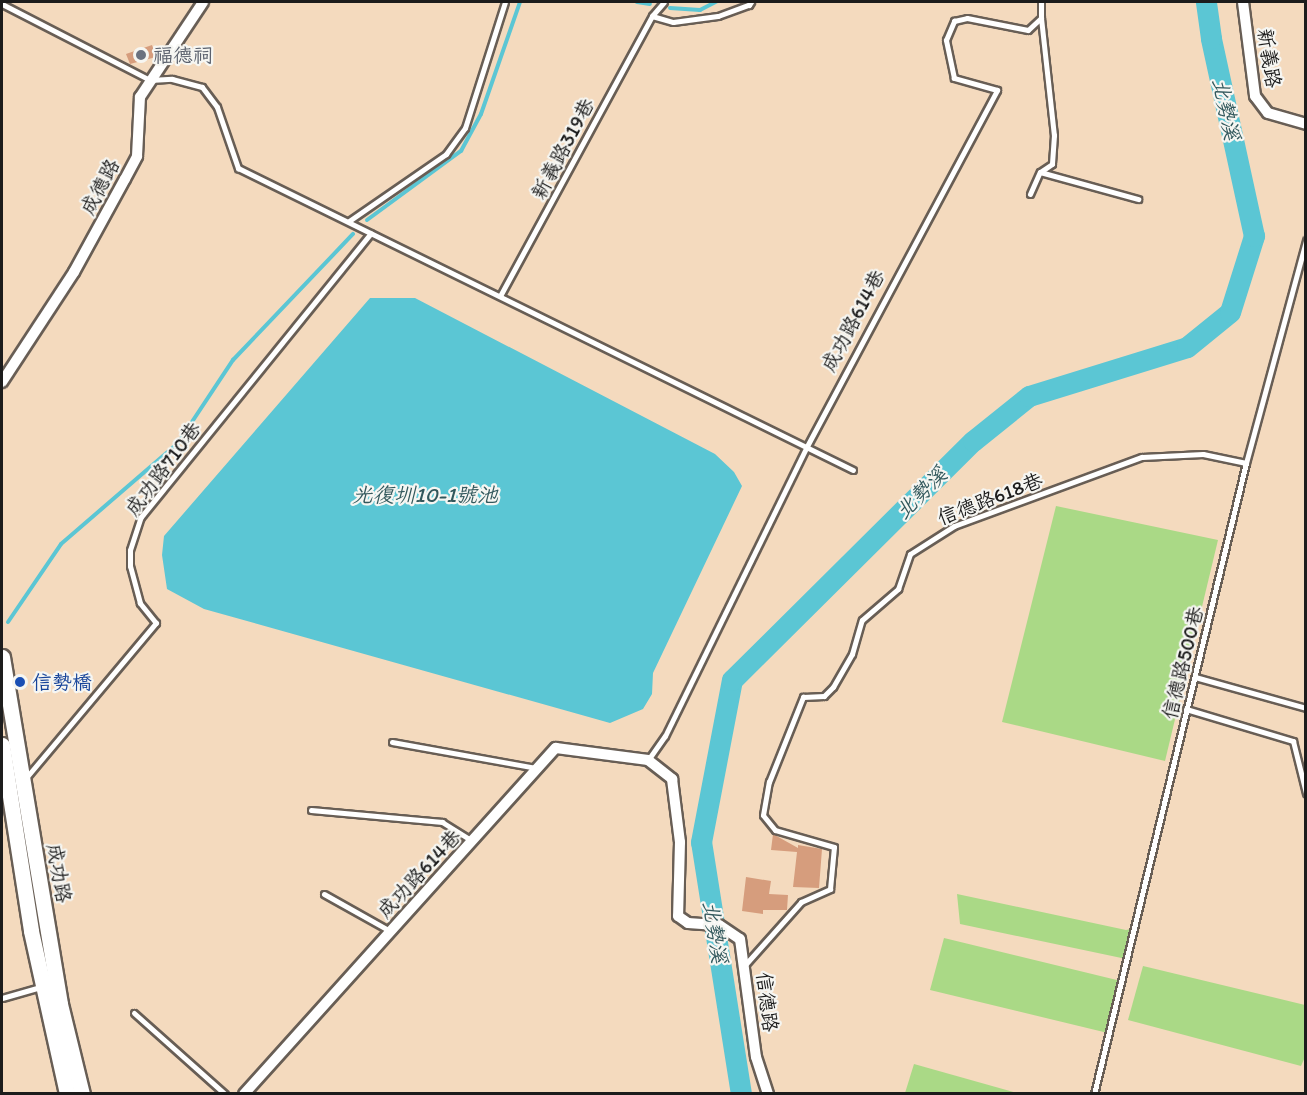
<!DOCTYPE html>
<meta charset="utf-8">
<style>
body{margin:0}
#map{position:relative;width:1307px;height:1095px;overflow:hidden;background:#f4dabe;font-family:Itim,"LXGW WenKai TC",sans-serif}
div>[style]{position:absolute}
.green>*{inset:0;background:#aad986}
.water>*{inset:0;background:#5bc6d4}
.stream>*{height:4px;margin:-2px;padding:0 2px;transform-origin:2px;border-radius:2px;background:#5bc6d4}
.river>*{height:21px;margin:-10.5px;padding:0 10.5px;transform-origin:10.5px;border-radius:10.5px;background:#5bc6d4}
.building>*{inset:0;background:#d69d7d}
.roads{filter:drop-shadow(2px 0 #685e55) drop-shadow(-2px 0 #685e55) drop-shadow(0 2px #685e55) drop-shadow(0 -2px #685e55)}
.lane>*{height:5px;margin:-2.5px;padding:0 2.5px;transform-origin:2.5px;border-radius:2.5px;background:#fff}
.street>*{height:10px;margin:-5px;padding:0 5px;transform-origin:5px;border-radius:5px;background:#fff}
.secondary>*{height:15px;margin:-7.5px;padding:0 7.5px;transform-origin:7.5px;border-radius:7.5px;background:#fff}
.dots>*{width:16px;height:16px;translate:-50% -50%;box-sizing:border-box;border:3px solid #f6f6f2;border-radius:50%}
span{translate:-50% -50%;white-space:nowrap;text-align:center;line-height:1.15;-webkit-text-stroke:4.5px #f6f6f2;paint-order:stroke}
.worship-label{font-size:20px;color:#5b616d}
.left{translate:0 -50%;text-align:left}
.street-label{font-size:20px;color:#1c1c1c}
.transit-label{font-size:20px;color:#164399}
.water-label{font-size:21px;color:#32585c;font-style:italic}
.frame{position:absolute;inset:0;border:3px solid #1c1c1c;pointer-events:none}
</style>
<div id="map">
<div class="green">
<div style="clip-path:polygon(1056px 506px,1218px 540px,1165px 761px,1002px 722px)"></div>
<div style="clip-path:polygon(957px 894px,1126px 930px,1139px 927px,1131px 960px,960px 924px)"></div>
<div style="clip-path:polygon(944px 938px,1125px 982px,1112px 1034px,930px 990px)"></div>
<div style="clip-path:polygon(1143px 966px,1305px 1005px,1305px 1057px,1301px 1066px,1128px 1020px)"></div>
<div style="clip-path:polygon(914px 1064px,1017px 1093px,905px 1093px)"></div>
</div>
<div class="water">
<div style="clip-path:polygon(370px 298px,415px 298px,715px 454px,734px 472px,742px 486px,653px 673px,652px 694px,643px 709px,610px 723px,204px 609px,167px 589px,162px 555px,164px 536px)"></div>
</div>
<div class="stream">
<div style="left:637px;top:2px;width:13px;rotate:9deg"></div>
<div style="left:670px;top:8px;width:30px;rotate:4deg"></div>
<div style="left:700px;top:10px;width:18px;rotate:-27deg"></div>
<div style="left:367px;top:220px;width:117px;rotate:-36.3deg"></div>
<div style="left:461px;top:151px;width:42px;rotate:-61.6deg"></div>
<div style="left:481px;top:114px;width:119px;rotate:-70.8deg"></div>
<div style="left:8px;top:622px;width:94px;rotate:-55.8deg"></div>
<div style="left:61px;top:544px;width:155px;rotate:-40.8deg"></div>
<div style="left:178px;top:443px;width:100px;rotate:-56.5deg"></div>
<div style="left:233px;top:360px;width:174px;rotate:-46.4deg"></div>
</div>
<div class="river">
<div style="left:741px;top:1094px;width:255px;rotate:-99deg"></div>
<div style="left:701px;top:842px;width:165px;rotate:-79.2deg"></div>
<div style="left:732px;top:680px;width:339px;rotate:-44.8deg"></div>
<div style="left:973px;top:441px;width:72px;rotate:-38.8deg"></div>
<div style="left:1029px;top:396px;width:165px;rotate:-17.2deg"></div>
<div style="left:1187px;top:347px;width:55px;rotate:-39.1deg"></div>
<div style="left:1230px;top:312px;width:80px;rotate:-72.5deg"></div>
<div style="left:1254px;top:236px;width:203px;rotate:-102.3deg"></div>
<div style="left:1211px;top:38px;width:36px;rotate:-98deg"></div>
</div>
<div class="building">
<div style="clip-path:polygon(152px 45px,156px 57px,130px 64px,126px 54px)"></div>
<div style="clip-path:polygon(773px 834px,798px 848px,798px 845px,822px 849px,819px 888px,793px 887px,797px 852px,771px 850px)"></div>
<div style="clip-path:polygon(746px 877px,771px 881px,769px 894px,788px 895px,787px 910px,763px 910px,763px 914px,742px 911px)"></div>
</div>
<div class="roads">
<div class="lane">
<div style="left:664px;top:2px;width:18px;rotate:131deg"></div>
<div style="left:652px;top:16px;width:22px;rotate:16deg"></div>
<div style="left:673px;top:22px;width:45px;rotate:-7.6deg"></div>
<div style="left:718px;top:16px;width:33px;rotate:-20deg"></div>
<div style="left:749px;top:5px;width:4px;rotate:-56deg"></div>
<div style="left:2px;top:4px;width:166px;rotate:27.2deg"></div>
<div style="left:150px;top:80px;width:22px;rotate:-3deg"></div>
<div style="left:172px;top:79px;width:31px;rotate:15deg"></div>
<div style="left:202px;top:87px;width:25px;rotate:53deg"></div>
<div style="left:217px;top:107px;width:65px;rotate:71deg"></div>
<div style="left:238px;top:168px;width:685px;rotate:26.15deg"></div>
<div style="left:1041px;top:18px;width:118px;rotate:83.7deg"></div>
<div style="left:1054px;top:135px;width:29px;rotate:94deg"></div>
<div style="left:1052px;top:164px;width:14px;rotate:146deg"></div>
<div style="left:1040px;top:172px;width:102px;rotate:15.4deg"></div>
<div style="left:1030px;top:194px;width:24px;rotate:-66deg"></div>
<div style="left:349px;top:221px;width:118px;rotate:-34.6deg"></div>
<div style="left:446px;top:154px;width:32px;rotate:-54deg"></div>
<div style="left:465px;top:128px;width:132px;rotate:-72.4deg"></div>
<div style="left:500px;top:296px;width:319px;rotate:-61.5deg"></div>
<div style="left:1195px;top:677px;width:115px;rotate:15.6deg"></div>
<div style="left:1186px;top:709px;width:112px;rotate:16.7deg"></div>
<div style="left:1293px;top:741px;width:54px;rotate:76deg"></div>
<div style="left:392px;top:742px;width:146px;rotate:10.2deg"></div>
<div style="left:648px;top:760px;width:29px;rotate:-55deg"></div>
<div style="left:665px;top:736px;width:321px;rotate:-63.9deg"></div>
<div style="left:806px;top:448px;width:406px;rotate:-61.9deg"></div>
<div style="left:997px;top:90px;width:45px;rotate:-164.4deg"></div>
<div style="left:954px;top:78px;width:39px;rotate:-102deg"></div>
<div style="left:946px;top:40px;width:21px;rotate:-67deg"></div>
<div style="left:954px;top:21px;width:13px;rotate:-13deg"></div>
<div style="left:967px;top:18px;width:62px;rotate:11.1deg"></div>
<div style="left:1028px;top:30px;width:18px;rotate:-43deg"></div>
<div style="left:1041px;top:18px;width:16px;rotate:-90deg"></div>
<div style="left:25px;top:779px;width:204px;rotate:-50deg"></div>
<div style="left:156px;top:623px;width:26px;rotate:-129deg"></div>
<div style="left:140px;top:603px;width:38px;rotate:-105deg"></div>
<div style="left:130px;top:566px;width:16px;rotate:-90deg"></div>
<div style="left:130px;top:550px;width:35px;rotate:-72deg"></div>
<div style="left:141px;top:517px;width:365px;rotate:-51deg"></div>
<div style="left:311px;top:810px;width:132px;rotate:5.2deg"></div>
<div style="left:442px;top:822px;width:36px;rotate:32deg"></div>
<div style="left:324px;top:894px;width:76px;rotate:29.3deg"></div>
<div style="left:744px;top:966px;width:86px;rotate:-48.3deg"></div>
<div style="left:801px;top:902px;width:32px;rotate:-24deg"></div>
<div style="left:830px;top:889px;width:42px;rotate:-84.6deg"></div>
<div style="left:834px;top:847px;width:61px;rotate:-163.9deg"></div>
<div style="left:775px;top:830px;width:19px;rotate:-129deg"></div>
<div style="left:763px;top:815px;width:34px;rotate:-80deg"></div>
<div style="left:769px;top:782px;width:92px;rotate:-68.2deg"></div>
<div style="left:803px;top:697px;width:21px;rotate:-3deg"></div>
<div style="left:824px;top:696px;width:13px;rotate:-45deg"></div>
<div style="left:833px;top:687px;width:38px;rotate:-60deg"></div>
<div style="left:852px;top:654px;width:35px;rotate:-74deg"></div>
<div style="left:862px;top:620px;width:48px;rotate:-40.7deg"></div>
<div style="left:898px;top:589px;width:37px;rotate:-71deg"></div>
<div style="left:910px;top:554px;width:52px;rotate:-32.5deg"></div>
<div style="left:954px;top:526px;width:200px;rotate:-20.2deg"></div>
<div style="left:1142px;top:457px;width:61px;rotate:-2.8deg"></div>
<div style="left:1203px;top:454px;width:44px;rotate:11.8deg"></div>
<div style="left:2px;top:998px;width:40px;rotate:-16deg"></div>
<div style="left:134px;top:1013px;width:122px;rotate:41.7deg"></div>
<div style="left:1094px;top:1094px;width:649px;rotate:-76.46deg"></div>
<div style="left:1246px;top:463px;width:231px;rotate:-74.9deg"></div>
</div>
<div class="street">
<div style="left:1243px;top:2px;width:95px;rotate:82.7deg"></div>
<div style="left:1255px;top:96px;width:21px;rotate:53deg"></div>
<div style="left:1268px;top:113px;width:40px;rotate:16deg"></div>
<div style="left:2px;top:382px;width:131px;rotate:-56.8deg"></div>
<div style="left:74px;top:272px;width:106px;rotate:-61.3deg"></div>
<div style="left:125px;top:179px;width:26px;rotate:-62deg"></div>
<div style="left:137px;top:156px;width:59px;rotate:-87.1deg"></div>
<div style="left:140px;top:97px;width:114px;rotate:-56.4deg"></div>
<div style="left:244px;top:1094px;width:466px;rotate:-48deg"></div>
<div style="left:556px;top:748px;width:93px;rotate:7.4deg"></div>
<div style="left:648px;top:760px;width:31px;rotate:38deg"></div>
<div style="left:672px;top:779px;width:64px;rotate:82.8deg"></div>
<div style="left:680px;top:842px;width:74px;rotate:91.5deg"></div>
<div style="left:678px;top:916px;width:12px;rotate:35deg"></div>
<div style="left:688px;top:923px;width:31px;rotate:4deg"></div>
<div style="left:719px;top:925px;width:25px;rotate:34deg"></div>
<div style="left:740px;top:939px;width:119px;rotate:82.3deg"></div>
<div style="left:756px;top:1057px;width:39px;rotate:72deg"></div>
</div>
<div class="secondary">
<div style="left:2px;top:657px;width:352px;rotate:80.5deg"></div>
<div style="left:60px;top:1004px;width:93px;rotate:76.3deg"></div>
<div style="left:2px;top:745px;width:188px;rotate:81.1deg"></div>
<div style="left:31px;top:931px;width:167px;rotate:77.5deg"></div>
</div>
</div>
<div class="dots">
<div style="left:141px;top:55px;background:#6b7280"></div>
<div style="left:20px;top:682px;background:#1a4fb4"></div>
</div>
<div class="worship-label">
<span class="left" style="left:153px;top:55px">福德祠</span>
</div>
<div class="street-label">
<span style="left:1269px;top:58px;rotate:81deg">新義路</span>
<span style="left:563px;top:149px;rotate:-62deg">新義路319巷</span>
<span style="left:100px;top:187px;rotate:-62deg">成德路</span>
<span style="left:853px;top:321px;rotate:-62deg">成功路614巷</span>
<span style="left:163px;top:469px;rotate:-53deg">成功路710巷</span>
<span style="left:990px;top:499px;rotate:-21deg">信德路618巷</span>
<span style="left:1183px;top:663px;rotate:-76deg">信德路500巷</span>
<span style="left:59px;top:873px;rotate:80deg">成功路</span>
<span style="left:419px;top:874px;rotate:-47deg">成功路614巷</span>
<span style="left:767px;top:1002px;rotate:83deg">信德路</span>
</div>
<div class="transit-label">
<span class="left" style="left:32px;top:682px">信勢橋</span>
</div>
<div class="water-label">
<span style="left:1226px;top:109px;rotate:78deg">北勢溪</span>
<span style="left:921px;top:493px;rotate:-45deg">北勢溪</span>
<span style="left:425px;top:495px">光復圳10-1號池</span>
<span style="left:715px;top:932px;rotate:81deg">北勢溪</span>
</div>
<div class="frame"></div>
</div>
